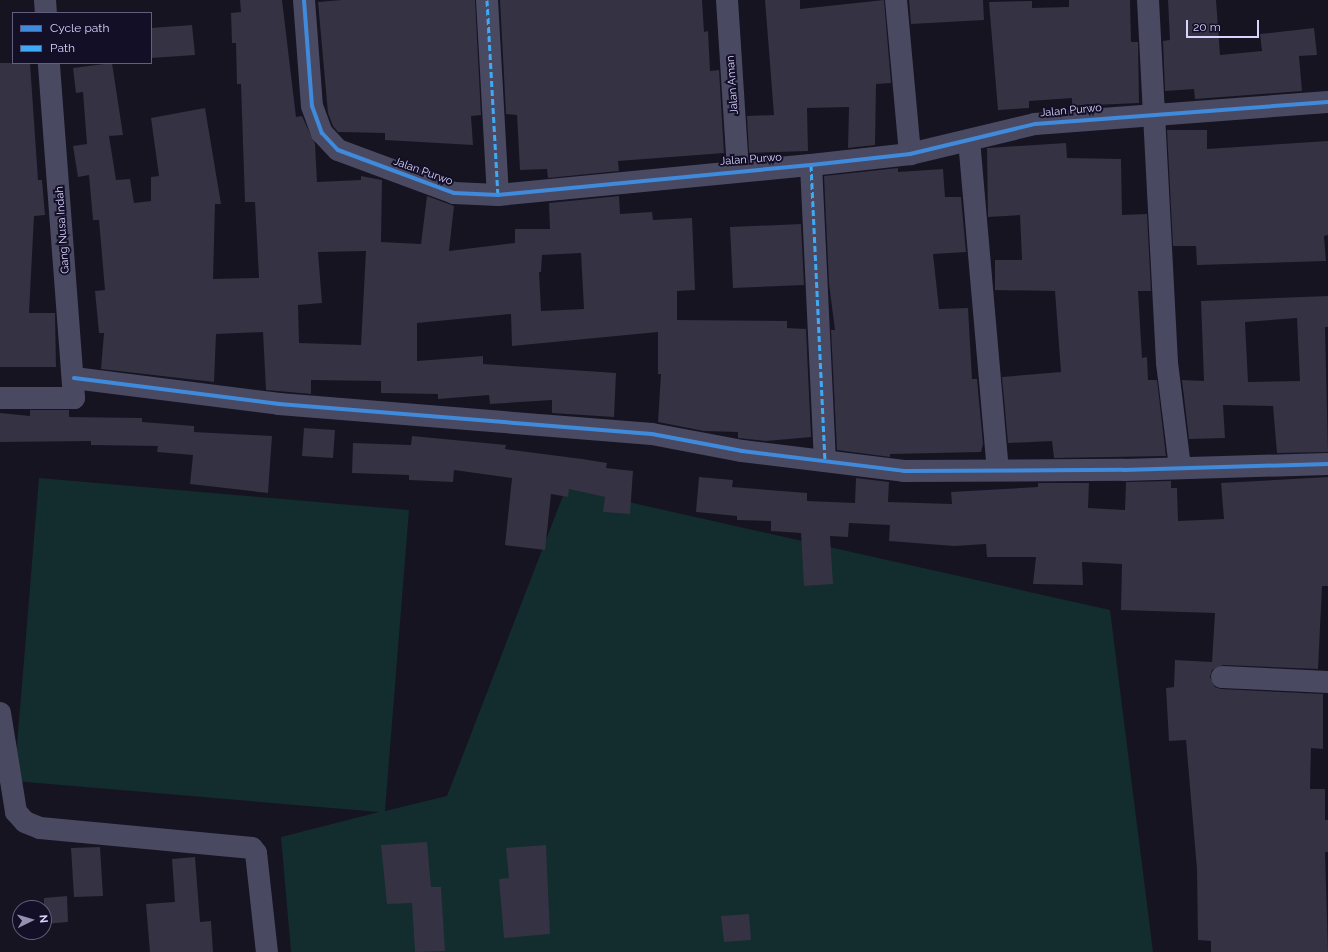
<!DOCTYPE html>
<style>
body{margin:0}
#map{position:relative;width:1328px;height:952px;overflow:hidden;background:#161421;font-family:Raleway,sans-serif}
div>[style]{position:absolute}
.green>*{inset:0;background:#132c2d}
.building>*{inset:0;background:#343243}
.minor>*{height:22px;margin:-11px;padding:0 11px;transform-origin:11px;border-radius:11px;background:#4a4962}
.quiet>*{height:3px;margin-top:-1.5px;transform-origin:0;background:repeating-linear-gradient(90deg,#3fa9f5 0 6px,transparent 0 9px)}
.cycleway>*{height:4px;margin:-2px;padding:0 2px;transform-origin:2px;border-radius:2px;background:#408adc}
span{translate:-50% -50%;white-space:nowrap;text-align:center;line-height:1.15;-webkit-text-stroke:4px #130f26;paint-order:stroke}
.street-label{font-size:11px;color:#d9d4ff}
.legend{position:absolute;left:12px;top:12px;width:140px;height:52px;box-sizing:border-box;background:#130f26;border:1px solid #625e7d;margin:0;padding:5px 7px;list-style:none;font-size:12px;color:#d9d4ff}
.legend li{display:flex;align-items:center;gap:8px;height:20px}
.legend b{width:20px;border:1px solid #625e7d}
.north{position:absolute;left:12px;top:900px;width:40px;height:40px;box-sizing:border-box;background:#130f26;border:1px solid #625e7d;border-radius:50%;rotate:85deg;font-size:11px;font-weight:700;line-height:16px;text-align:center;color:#d9d4ff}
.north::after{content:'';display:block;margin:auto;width:14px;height:18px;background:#9591b1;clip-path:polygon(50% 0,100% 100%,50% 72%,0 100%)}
.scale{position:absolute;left:1186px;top:20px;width:73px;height:18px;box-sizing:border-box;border:2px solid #d9d4ff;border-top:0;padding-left:5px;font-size:12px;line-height:14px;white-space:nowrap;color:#d9d4ff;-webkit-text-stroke:3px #130f26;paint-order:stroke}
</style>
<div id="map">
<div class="green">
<div style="clip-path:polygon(39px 478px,409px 510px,385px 811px,447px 796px,566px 488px,1110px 610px,1153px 952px,291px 952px,281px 837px,379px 812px,14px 781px)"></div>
</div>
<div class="building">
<div style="clip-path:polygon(evenodd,240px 0,282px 0,296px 117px,302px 116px,315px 144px,317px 182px,361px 180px,361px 176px,382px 180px,381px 242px,421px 244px,427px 196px,454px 206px,449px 251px,515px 243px,515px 229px,550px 229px,549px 203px,619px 196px,620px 214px,652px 212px,653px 220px,692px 218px,695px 290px,677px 291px,677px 320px,787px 321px,787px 328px,806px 329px,811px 437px,766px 441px,738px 438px,738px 432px,704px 431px,658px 422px,661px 374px,658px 374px,658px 332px,512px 346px,511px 314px,417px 323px,417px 361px,483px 356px,483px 364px,616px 373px,614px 417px,552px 413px,552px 400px,490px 404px,489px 395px,438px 399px,438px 394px,381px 393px,381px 381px,311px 380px,311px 394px,266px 390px,263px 332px,216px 334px,214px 382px,101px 369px,104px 333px,99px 333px,95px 291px,105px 290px,99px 220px,93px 220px,89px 175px,78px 177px,73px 146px,87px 144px,83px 92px,76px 93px,73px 68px,112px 63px,123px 135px,109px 136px,116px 180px,130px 179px,134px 203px,151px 201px,151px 177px,159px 176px,151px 118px,205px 108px,221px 204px,215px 204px,213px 279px,259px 278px,255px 202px,245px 202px,241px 84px,237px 84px,236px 43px,232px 43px,231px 13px,241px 12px,240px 0,366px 251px,361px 345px,299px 343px,298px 305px,322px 303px,318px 252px,366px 251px,240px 0,581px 253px,584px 309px,541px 311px,539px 272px,541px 272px,542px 255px,581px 253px)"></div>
<div style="clip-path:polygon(341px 0,475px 0,481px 115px,471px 116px,473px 145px,385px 140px,385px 133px,338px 132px,333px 126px,328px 113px,318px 2px)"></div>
<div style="clip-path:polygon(500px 0,702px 0,704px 32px,708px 31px,710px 71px,719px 70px,724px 153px,618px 161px,619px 171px,548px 178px,547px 169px,520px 170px,517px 115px,506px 114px)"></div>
<div style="clip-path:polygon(765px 0,800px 0,800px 9px,884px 0,891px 83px,876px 84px,875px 145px,848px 148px,849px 107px,807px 108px,808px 151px,749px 153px,747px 116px,774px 115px)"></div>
<div style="clip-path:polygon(909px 0,983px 0,984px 20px,911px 24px)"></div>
<div style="clip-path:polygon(1069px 0,1130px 0,1131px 42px,1138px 42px,1139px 103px,1072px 106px,1072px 98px,1029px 101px,1029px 108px,998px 110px,989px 2px,1032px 1px,1032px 8px,1069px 7px)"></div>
<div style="clip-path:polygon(1168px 0,1216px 0,1220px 55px,1262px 51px,1260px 34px,1314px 28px,1317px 55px,1299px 56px,1302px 91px,1195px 99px,1194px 89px,1165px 91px,1163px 41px,1170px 40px)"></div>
<div style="clip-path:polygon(192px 25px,195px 55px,151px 58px,151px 28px)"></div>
<div style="clip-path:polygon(0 63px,30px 63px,38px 180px,42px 180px,45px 215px,34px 216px,29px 313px,55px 313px,56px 367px,0 367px)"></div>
<div style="clip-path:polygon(1167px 130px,1207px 130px,1207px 149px,1328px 141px,1328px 235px,1324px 236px,1326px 261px,1197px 265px,1196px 246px,1173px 246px)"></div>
<div style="clip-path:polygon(1066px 143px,1067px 158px,1121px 159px,1122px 215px,1147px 214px,1151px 291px,1138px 291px,1142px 358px,1147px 357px,1148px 380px,1157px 380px,1166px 456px,1054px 458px,1052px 441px,1008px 443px,1002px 377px,1061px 372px,1055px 291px,995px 290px,995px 260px,1022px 260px,1020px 215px,988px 217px,987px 148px)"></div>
<div style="clip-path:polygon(898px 168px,898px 172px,943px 169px,945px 197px,961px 197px,966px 252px,933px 254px,939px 309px,968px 308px,972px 379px,977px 379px,983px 444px,981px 452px,890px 454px,890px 457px,837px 450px,831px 330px,835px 330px,829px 284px,824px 176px)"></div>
<div style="clip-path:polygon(801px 224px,804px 285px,733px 288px,730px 227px)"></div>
<div style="clip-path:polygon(evenodd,1328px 296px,1328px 327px,1325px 327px,1328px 452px,1277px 453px,1273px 406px,1223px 405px,1225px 438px,1189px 439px,1182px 380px,1204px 381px,1201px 301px,1328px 296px,1297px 318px,1300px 381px,1248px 382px,1245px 322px,1297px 318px)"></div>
<div style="clip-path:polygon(30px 410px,69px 410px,69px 417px,142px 418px,142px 422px,194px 426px,194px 432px,272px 436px,268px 493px,190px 484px,193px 455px,157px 452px,158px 446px,91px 445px,91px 441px,0 442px,0 413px,30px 416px)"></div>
<div style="clip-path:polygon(304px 428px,335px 430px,333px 458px,302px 456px)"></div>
<div style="clip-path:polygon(412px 436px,506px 445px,505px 449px,582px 459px,607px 463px,606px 468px,633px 471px,630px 514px,603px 512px,605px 497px,569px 489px,568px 497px,551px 494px,545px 550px,505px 545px,512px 478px,454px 470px,453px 482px,409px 480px,409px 475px,352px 473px,353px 443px,411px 445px)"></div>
<div style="clip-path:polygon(699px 477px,733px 480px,732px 487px,807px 493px,807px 501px,855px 503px,856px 478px,889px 482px,888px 502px,952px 504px,951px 492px,1038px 487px,1038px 483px,1089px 483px,1088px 508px,1125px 510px,1126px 482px,1171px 481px,1171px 488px,1177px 488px,1178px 521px,1224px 519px,1221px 483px,1328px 477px,1328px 586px,1322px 586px,1318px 669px,1223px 665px,1212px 670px,1210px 677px,1215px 687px,1221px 689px,1323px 694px,1323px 749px,1311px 748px,1310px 789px,1325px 789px,1325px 820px,1328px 820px,1328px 852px,1325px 852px,1328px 952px,1211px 952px,1211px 941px,1198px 940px,1197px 869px,1186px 740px,1169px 741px,1166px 688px,1174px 687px,1175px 660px,1212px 662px,1215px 613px,1121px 610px,1122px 564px,1082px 562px,1083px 585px,1033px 584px,1036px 557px,987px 557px,986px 544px,954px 546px,889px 541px,890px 525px,849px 523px,848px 537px,830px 536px,833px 584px,804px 586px,801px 533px,771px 531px,771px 521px,737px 520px,737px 516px,696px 512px)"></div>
<div style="clip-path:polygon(427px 842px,431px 887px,441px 887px,445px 951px,415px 952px,412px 903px,387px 904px,381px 845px)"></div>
<div style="clip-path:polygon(546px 845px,550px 934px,504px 938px,499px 879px,509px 878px,506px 848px)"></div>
<div style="clip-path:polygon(100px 847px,103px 896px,74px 897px,71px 848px)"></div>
<div style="clip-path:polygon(195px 857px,200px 922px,211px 921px,213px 952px,150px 952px,146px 904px,175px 902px,172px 859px)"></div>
<div style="clip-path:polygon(67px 896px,68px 922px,44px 924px,44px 898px)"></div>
<div style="clip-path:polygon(749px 914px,751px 940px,724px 942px,721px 916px)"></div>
</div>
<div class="minor">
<div style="left:45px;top:0;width:13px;rotate:86deg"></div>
<div style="left:304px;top:0;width:106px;rotate:85.7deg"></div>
<div style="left:312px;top:106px;width:29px;rotate:70deg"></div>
<div style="left:322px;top:133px;width:23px;rotate:47deg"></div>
<div style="left:338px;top:150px;width:124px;rotate:20.3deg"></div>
<div style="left:454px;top:193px;width:44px;rotate:2.6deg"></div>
<div style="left:498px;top:195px;width:314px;rotate:-5.5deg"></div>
<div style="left:811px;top:165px;width:100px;rotate:-6.3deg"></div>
<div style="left:910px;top:154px;width:129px;rotate:-13.5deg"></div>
<div style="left:1035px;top:124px;width:294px;rotate:-4.3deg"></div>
<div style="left:487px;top:0;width:195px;rotate:86.8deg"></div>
<div style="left:727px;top:0;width:169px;rotate:86.3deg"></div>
<div style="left:896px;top:0;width:155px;rotate:84.8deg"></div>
<div style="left:1148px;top:0;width:363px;rotate:87deg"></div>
<div style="left:1167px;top:363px;width:105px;rotate:82.9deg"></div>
<div style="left:969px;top:140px;width:331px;rotate:85deg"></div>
<div style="left:811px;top:165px;width:296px;rotate:87.3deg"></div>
<div style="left:74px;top:378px;width:207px;rotate:7.2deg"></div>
<div style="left:279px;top:404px;width:374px;rotate:4.6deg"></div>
<div style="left:652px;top:434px;width:92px;rotate:10.7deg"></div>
<div style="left:742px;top:451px;width:163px;rotate:7deg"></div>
<div style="left:904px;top:471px;width:220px;rotate:-0.3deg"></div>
<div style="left:1124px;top:470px;width:204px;rotate:-1.7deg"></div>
<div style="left:0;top:398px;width:74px"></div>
<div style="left:74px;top:398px;width:336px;rotate:-94.3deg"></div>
<div style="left:1222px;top:677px;width:106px;rotate:2.7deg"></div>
<div style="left:0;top:713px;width:100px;rotate:80.8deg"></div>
<div style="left:16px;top:812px;width:13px;rotate:48deg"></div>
<div style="left:25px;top:822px;width:16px;rotate:22deg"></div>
<div style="left:40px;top:828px;width:213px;rotate:5.4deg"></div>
<div style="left:252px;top:848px;width:6px;rotate:51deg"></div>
<div style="left:256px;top:853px;width:100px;rotate:83.7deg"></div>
</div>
<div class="quiet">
<div style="left:487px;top:0;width:195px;rotate:86.8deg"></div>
<div style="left:811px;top:165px;width:296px;rotate:87.3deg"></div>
</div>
<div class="cycleway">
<div style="left:304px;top:0;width:106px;rotate:85.7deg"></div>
<div style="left:312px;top:106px;width:29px;rotate:70deg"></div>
<div style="left:322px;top:133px;width:23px;rotate:47deg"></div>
<div style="left:338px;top:150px;width:124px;rotate:20.3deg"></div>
<div style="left:454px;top:193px;width:44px;rotate:2.6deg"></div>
<div style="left:498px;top:195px;width:314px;rotate:-5.5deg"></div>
<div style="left:811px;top:165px;width:100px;rotate:-6.3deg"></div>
<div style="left:910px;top:154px;width:129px;rotate:-13.5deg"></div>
<div style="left:1035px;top:124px;width:294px;rotate:-4.3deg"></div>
<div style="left:74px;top:378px;width:207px;rotate:7.2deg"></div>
<div style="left:279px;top:404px;width:374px;rotate:4.6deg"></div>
<div style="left:652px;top:434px;width:92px;rotate:10.7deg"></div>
<div style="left:742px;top:451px;width:163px;rotate:7deg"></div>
<div style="left:904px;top:471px;width:220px;rotate:-0.3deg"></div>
<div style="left:1124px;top:470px;width:204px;rotate:-1.7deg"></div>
</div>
<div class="street-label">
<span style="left:733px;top:85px;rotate:-94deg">Jalan Aman</span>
<span style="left:1071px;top:111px;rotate:-5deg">Jalan Purwo</span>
<span style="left:751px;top:160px;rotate:-4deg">Jalan Purwo</span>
<span style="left:423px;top:172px;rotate:20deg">Jalan Purwo</span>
<span style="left:63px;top:230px;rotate:-94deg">Gang Nusa Indah</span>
</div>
<ul class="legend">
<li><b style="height:5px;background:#408adc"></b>Cycle path</li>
<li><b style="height:5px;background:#3fa9f5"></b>Path</li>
</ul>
<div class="north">N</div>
<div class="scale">20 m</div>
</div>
